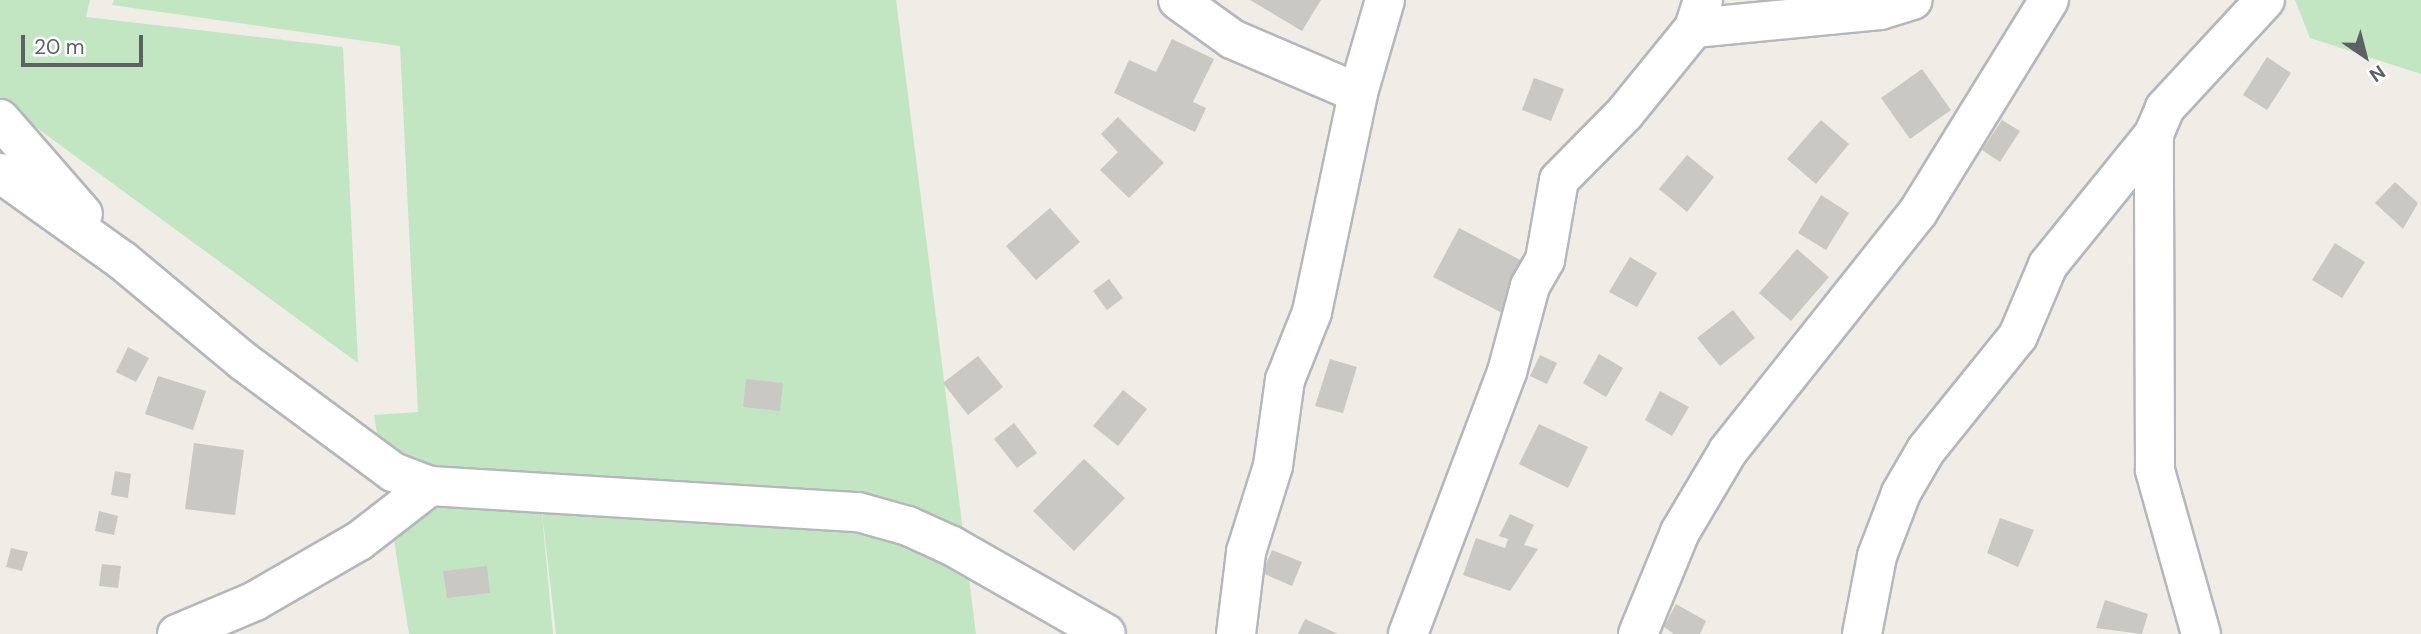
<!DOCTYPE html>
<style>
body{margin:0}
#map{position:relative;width:2421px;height:634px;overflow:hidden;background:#efede5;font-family:"DM Sans",sans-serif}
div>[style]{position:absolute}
.green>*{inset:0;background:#c2e6c2}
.building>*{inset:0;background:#cac8c2}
.roads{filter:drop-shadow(2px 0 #b5b7bc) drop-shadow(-2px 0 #b5b7bc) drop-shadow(0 2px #b5b7bc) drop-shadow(0 -2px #b5b7bc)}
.street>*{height:38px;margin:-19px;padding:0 19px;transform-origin:19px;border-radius:19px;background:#fff}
span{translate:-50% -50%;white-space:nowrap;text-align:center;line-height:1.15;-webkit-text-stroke:5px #fff;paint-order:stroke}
.north{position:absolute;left:2330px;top:21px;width:70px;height:70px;-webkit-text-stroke:5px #fff;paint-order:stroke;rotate:145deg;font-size:19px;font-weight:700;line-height:28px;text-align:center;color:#5d6065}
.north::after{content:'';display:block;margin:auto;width:24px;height:32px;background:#5d6065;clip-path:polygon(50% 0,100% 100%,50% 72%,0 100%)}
.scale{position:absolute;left:21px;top:35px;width:122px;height:32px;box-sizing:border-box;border:4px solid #5d6065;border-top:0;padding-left:9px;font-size:21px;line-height:24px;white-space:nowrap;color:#5d6065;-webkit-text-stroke:5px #fff;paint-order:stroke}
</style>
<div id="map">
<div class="green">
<div style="clip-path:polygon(0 0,90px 0,86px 17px,343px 47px,358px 363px,0 101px)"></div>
<div style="clip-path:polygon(114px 0,896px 0,976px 634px,556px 634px,541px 504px,553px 634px,409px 634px,374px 415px,418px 412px,400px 46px,112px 5px)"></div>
<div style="clip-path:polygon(2295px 0,2421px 0,2421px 74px,2310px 38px)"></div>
</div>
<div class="building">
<div style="clip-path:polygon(1250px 0,1321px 0,1302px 31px)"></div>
<div style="clip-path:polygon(1172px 39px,1214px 59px,1193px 102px,1206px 108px,1195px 132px,1114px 93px,1129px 60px,1156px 72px)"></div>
<div style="clip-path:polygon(2267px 57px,2291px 73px,2267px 110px,2243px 95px)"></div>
<div style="clip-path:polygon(1922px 69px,1951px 110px,1910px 139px,1881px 98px)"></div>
<div style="clip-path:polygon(1534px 78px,1564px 89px,1551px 121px,1522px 110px)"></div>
<div style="clip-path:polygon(1118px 117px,1164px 163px,1129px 198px,1100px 170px,1118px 152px,1101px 134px)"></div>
<div style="clip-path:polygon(1821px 120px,1849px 144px,1816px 184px,1787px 159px)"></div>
<div style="clip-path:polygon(2002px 120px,2020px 131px,2000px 162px,1982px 150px)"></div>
<div style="clip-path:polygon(1687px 155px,1714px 177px,1687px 212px,1659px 189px)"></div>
<div style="clip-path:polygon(2395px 182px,2418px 203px,2403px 229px,2375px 203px)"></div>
<div style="clip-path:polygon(1821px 195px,1849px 213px,1826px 250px,1798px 233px)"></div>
<div style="clip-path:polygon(1050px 208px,1080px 242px,1036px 280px,1006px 246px)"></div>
<div style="clip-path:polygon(1459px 228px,1530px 265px,1504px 314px,1433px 277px)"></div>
<div style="clip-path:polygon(2335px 243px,2365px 262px,2342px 298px,2312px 280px)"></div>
<div style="clip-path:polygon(1797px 249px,1829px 277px,1791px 321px,1759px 293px)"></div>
<div style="clip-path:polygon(1630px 257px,1657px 273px,1637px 307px,1609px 292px)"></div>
<div style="clip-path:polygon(1109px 279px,1123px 298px,1107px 310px,1093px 291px)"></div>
<div style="clip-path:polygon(1733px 310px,1755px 338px,1720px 366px,1697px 338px)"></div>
<div style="clip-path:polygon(128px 347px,149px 358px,136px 382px,116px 372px)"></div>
<div style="clip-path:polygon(1599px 354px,1623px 368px,1606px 397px,1583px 383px)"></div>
<div style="clip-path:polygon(1540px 355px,1557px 363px,1547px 384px,1530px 376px)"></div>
<div style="clip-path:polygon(978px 356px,1003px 387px,968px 415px,943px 383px)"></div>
<div style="clip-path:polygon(1330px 359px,1357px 367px,1343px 413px,1315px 406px)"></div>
<div style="clip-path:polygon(158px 376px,206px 391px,193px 430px,145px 414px)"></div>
<div style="clip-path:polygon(746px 379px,783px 383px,780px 411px,743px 407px)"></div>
<div style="clip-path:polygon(1123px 390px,1147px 409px,1118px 446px,1093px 426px)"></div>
<div style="clip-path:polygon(1660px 391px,1689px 407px,1672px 436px,1645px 420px)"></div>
<div style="clip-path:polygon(1014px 423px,1037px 453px,1017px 468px,994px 439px)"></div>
<div style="clip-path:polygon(1539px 424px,1588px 447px,1568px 488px,1519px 464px)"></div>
<div style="clip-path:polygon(194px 443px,244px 450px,235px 515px,185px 509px)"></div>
<div style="clip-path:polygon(1084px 459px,1125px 498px,1074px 551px,1033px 511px)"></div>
<div style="clip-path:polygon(115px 471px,131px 474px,128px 498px,111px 495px)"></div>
<div style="clip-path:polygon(99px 511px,118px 516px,114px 535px,95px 531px)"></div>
<div style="clip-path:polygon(1510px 514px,1534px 525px,1524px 545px,1538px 549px,1510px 591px,1463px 575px,1476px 538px,1505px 548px,1508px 539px,1499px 536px)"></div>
<div style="clip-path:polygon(2000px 518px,2034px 530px,2018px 567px,1987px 553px)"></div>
<div style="clip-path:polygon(11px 548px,28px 552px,22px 571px,6px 567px)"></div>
<div style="clip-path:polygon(1272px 550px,1302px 562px,1292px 586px,1262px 573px)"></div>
<div style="clip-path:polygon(102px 564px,121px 566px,118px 588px,99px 586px)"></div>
<div style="clip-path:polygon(487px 566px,490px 593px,447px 598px,443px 571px)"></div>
<div style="clip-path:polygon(2105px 600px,2148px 614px,2142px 634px,2096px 628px)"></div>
<div style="clip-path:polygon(1676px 604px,1706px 621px,1700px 634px,1674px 634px,1664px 627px)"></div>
<div style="clip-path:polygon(1305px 619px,1338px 634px,1298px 634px)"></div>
</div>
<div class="roads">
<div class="street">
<div style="left:1178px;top:0;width:67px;rotate:35.8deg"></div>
<div style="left:1232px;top:39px;width:137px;rotate:23.2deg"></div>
<div style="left:1694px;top:28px;width:187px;rotate:-5.5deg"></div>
<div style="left:1880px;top:10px;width:34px;rotate:-17deg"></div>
<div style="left:0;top:119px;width:126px;rotate:48.9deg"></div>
<div style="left:0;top:173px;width:151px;rotate:35.6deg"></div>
<div style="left:123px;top:261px;width:156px;rotate:39.8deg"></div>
<div style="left:243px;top:361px;width:187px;rotate:36.5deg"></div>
<div style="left:393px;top:472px;width:40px;rotate:21deg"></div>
<div style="left:430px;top:486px;width:429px;rotate:3.5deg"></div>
<div style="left:858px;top:512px;width:52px;rotate:15.6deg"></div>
<div style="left:908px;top:526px;width:48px;rotate:24.4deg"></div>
<div style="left:952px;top:546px;width:177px;rotate:29.7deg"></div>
<div style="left:177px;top:634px;width:85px;rotate:-22.9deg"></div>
<div style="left:255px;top:601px;width:120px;rotate:-30deg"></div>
<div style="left:359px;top:541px;width:90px;rotate:-37.8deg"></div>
<div style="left:1236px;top:634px;width:83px;rotate:-83deg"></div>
<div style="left:1246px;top:552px;width:90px;rotate:-72.6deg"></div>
<div style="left:1273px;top:466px;width:87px;rotate:-82.1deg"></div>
<div style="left:1285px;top:380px;width:73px;rotate:-68.3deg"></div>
<div style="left:1312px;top:312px;width:224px;rotate:-78.1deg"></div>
<div style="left:1358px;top:93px;width:97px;rotate:-73.8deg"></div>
<div style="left:1408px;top:634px;width:280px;rotate:-69.3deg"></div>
<div style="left:1507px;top:372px;width:89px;rotate:-75deg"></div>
<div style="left:1530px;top:286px;width:30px;rotate:-60deg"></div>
<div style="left:1545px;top:260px;width:81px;rotate:-80.1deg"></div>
<div style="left:1559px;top:180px;width:94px;rotate:-45.4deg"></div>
<div style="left:1625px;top:113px;width:109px;rotate:-50.9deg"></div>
<div style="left:1694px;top:28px;width:29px;rotate:-72deg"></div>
<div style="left:1638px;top:634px;width:110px;rotate:-67.6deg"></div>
<div style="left:1680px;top:532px;width:94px;rotate:-59.3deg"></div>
<div style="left:1728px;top:451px;width:305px;rotate:-51.5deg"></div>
<div style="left:1918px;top:212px;width:249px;rotate:-58.3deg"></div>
<div style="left:1862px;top:634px;width:79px;rotate:-79.1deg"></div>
<div style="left:1877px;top:556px;width:67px;rotate:-69.1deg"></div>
<div style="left:1901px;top:493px;width:50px;rotate:-59.8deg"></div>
<div style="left:1926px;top:450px;width:146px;rotate:-51.1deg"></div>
<div style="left:2018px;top:336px;width:77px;rotate:-67.1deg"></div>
<div style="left:2048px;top:265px;width:169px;rotate:-51deg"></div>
<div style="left:2201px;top:634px;width:170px;rotate:-105.7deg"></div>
<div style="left:2155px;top:470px;width:336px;rotate:-90.2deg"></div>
<div style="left:2154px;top:134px;width:28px;rotate:-67deg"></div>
<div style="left:2165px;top:108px;width:147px;rotate:-47.2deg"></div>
</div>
</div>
<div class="north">N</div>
<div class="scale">20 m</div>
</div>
